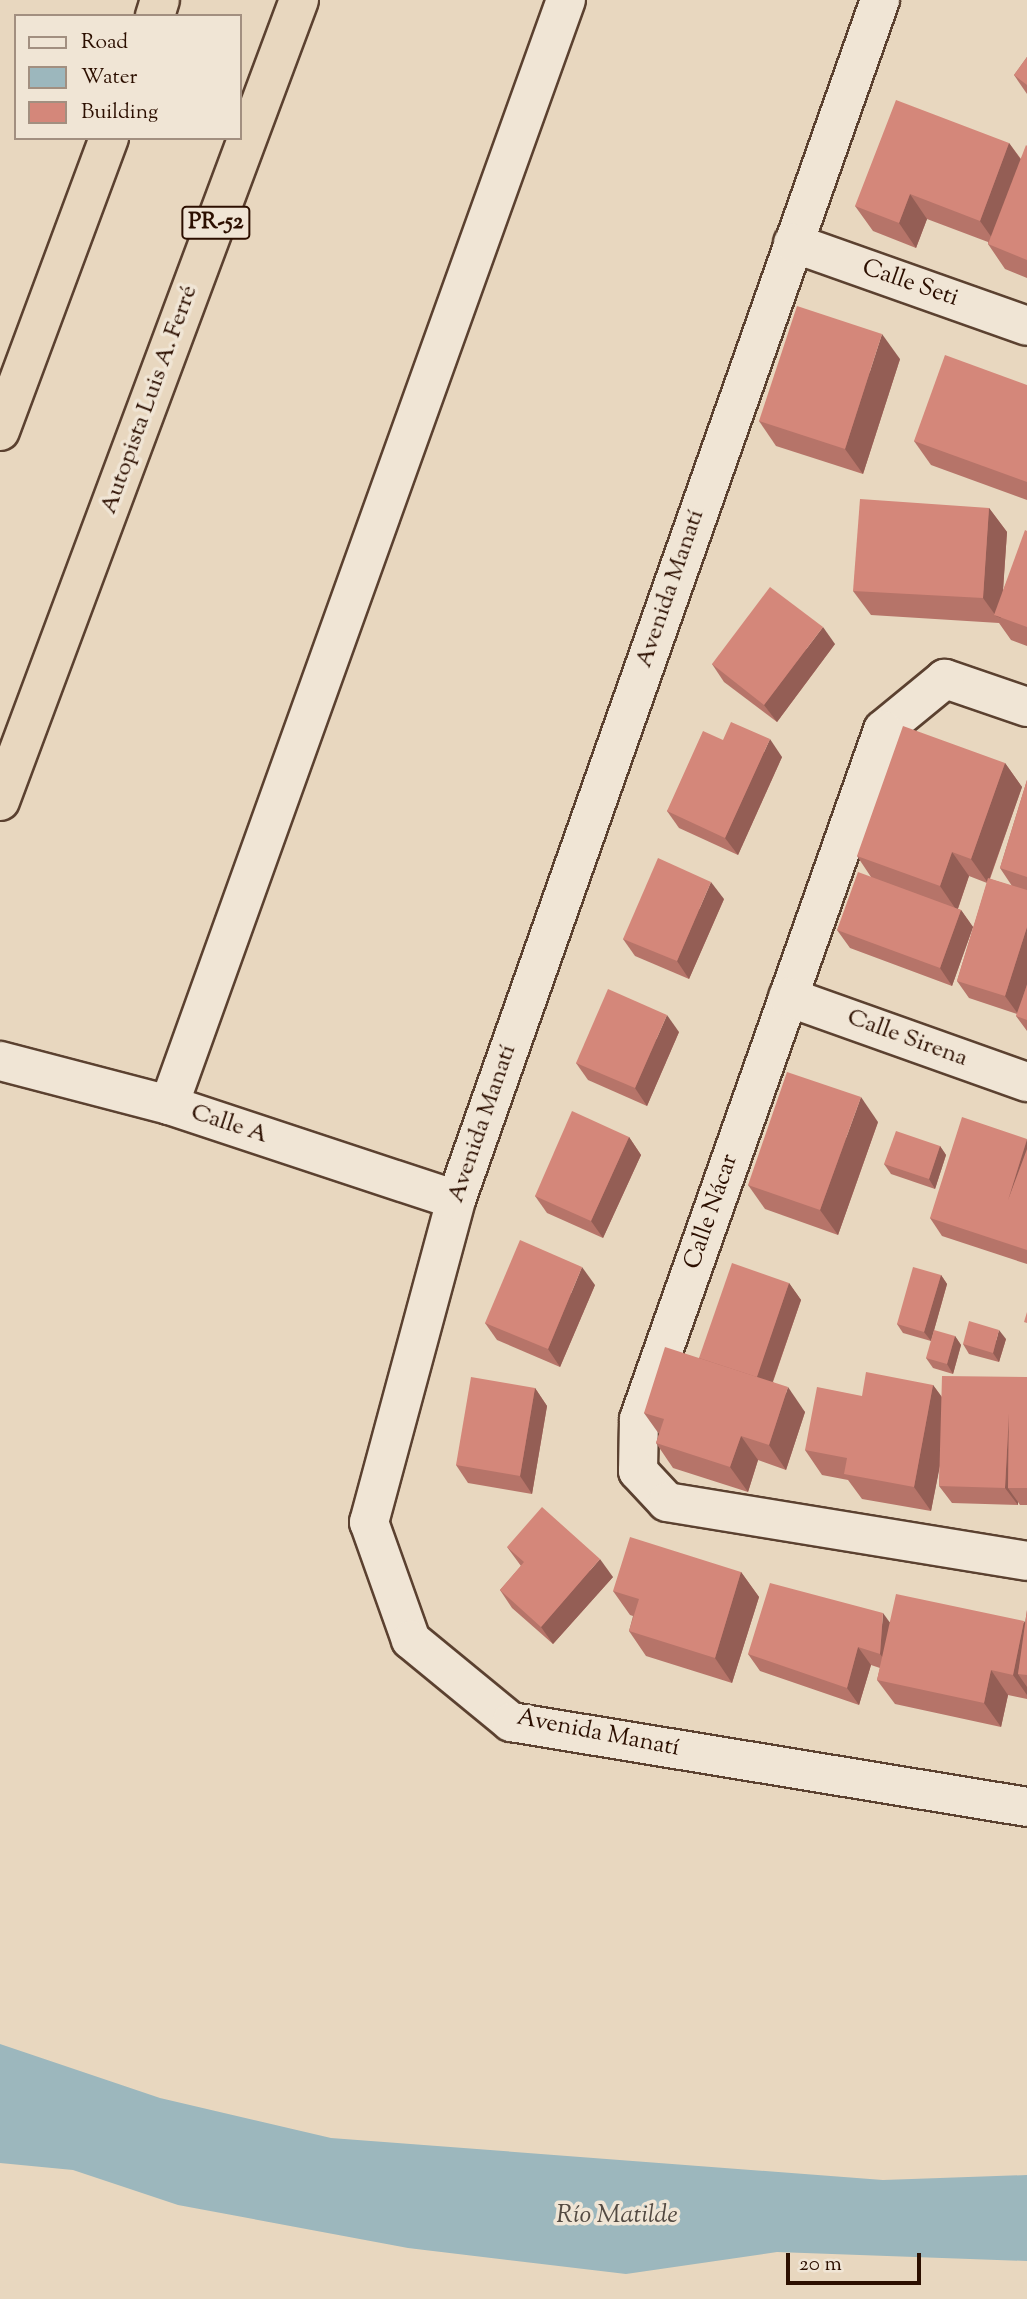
<!DOCTYPE html>
<meta charset="utf-8">
<style>
body{margin:0}
#map{position:relative;width:1027px;height:2299px;overflow:hidden;background:#e8d7bf;font-family:"Sorts Mill Goudy",serif}
div>[style]{position:absolute}
.water>*{inset:0;background:#9cb7bd}
.roads{filter:drop-shadow(2px 0 #5b4130) drop-shadow(-2px 0 #5b4130) drop-shadow(0 2px #5b4130) drop-shadow(0 -2px #5b4130)}
.minor>*{height:38px;margin:-19px;padding:0 19px;transform-origin:19px;border-radius:19px;background:#f0e5d5}
.motorway>*{height:38px;margin:-19px;padding:0 19px;transform-origin:19px;border-radius:19px;background:#e8d7bf}
.wall>*{inset:0;background:#b67469}
.shaded-wall>*{inset:0;background:#945e55}
.building>*{inset:0;background:#d4877a}
span{translate:-50% -50%;white-space:nowrap;text-align:center;line-height:1.15;-webkit-text-stroke:7px #f0e5d5;paint-order:stroke}
.shield-label span{padding:2px 5px;background:#f0e5d5;border:2px solid;border-radius:5px;-webkit-text-stroke-width:0}
.shield-label{font-size:23px;color:#2c0f00;font-weight:700}
.street-label{font-size:24px;color:#2c0f00}
.water-label{font-size:26px;color:#534a42;font-style:italic}
.legend{position:absolute;left:14px;top:14px;width:228px;height:126px;box-sizing:border-box;background:#f0e5d5;border:2px solid #a28f80;margin:0;padding:9px 12px;list-style:none;font-size:21px;color:#2c0f00}
.legend li{display:flex;align-items:center;gap:14px;height:35px}
.legend b{width:35px;border:2px solid #a28f80}
.scale{position:absolute;left:786px;top:2253px;width:135px;height:32px;box-sizing:border-box;border:4px solid #2c0f00;border-top:0;padding-left:9px;font-size:21px;line-height:24px;white-space:nowrap;color:#2c0f00;-webkit-text-stroke:5px #f0e5d5;paint-order:stroke}
</style>
<div id="map">
<div class="water">
<div style="clip-path:polygon(0 2044px,160px 2098px,331px 2138px,883px 2180px,1027px 2175px,1027px 2261px,777px 2252px,626px 2274px,408px 2248px,178px 2205px,73px 2170px,0 2163px)"></div>
</div>
<div class="roads">
<div class="minor">
<div style="left:880px;top:0;width:1273px;rotate:109.46deg"></div>
<div style="left:456px;top:1200px;width:334px;rotate:105.1deg"></div>
<div style="left:369px;top:1522px;width:125px;rotate:70.4deg"></div>
<div style="left:411px;top:1640px;width:129px;rotate:39.4deg"></div>
<div style="left:511px;top:1722px;width:523px;rotate:9.35deg"></div>
<div style="left:793px;top:243px;width:248px;rotate:19.5deg"></div>
<div style="left:1027px;top:707px;width:87px;rotate:-161.1deg"></div>
<div style="left:945px;top:679px;width:80px;rotate:140.6deg"></div>
<div style="left:883px;top:730px;width:731px;rotate:109.5deg"></div>
<div style="left:639px;top:1419px;width:52px;rotate:91.1deg"></div>
<div style="left:638px;top:1471px;width:42px;rotate:46.9deg"></div>
<div style="left:667px;top:1502px;width:365px;rotate:9.3deg"></div>
<div style="left:788px;top:997px;width:254px;rotate:19.6deg"></div>
<div style="left:0;top:1061px;width:175px;rotate:14.6deg"></div>
<div style="left:169px;top:1105px;width:302px;rotate:18.3deg"></div>
<div style="left:169px;top:1105px;width:1174px;rotate:-70.24deg"></div>
</div>
<div class="motorway">
<div style="left:155px;top:16px;width:17px;rotate:-73deg"></div>
<div style="left:0;top:431px;width:313px;rotate:-69.6deg"></div>
<div style="left:0;top:801px;width:855px;rotate:-69.53deg"></div>
</div>
</div>
<div class="wall">
<div style="clip-path:polygon(1027px 57px,1027px 94px,1014px 75px)"></div>
<div style="clip-path:polygon(1009px 143px,1021px 159px,1027px 146px,1027px 278px,1005px 269px,988px 244px,988px 242px,927px 219px,916px 248px,873px 231px,855px 206px)"></div>
<div style="clip-path:polygon(900px 359px,863px 474px,776px 446px,759px 421px)"></div>
<div style="clip-path:polygon(1027px 385px,1027px 500px,931px 465px,914px 441px)"></div>
<div style="clip-path:polygon(989px 508px,1007px 532px,1003px 591px,1027px 531px,1027px 646px,1011px 640px,999px 623px,871px 615px,853px 591px)"></div>
<div style="clip-path:polygon(835px 644px,777px 722px,724px 682px,712px 664px)"></div>
<div style="clip-path:polygon(723px 740px,782px 757px,738px 855px,679px 828px,667px 811px)"></div>
<div style="clip-path:polygon(1005px 763px,1022px 787px,990px 879px,1012px 886px,1000px 868px,1027px 780px,1027px 1031px,1016px 1016px,1017px 1014px,969px 998px,957px 981px,987px 883px,969px 876px,958px 909px,961px 910px,973px 927px,952px 986px,850px 948px,837px 930px,871px 877px,857px 856px)"></div>
<div style="clip-path:polygon(724px 899px,689px 979px,635px 956px,623px 939px)"></div>
<div style="clip-path:polygon(679px 1032px,647px 1106px,588px 1080px,576px 1063px)"></div>
<div style="clip-path:polygon(878px 1122px,838px 1235px,765px 1209px,748px 1185px)"></div>
<div style="clip-path:polygon(629px 1137px,641px 1155px,603px 1238px,547px 1213px,535px 1196px)"></div>
<div style="clip-path:polygon(1027px 1139px,1027px 1264px,942px 1236px,930px 1218px)"></div>
<div style="clip-path:polygon(940px 1146px,946px 1155px,935px 1189px,891px 1174px,884px 1164px)"></div>
<div style="clip-path:polygon(941px 1275px,947px 1284px,931px 1341px,903px 1333px,897px 1324px)"></div>
<div style="clip-path:polygon(789px 1283px,801px 1300px,773px 1382px,805px 1412px,786px 1470px,758px 1460px,748px 1492px,673px 1468px,656px 1443px,659px 1434px,644px 1413px,699px 1358px)"></div>
<div style="clip-path:polygon(595px 1285px,560px 1367px,497px 1340px,485px 1323px)"></div>
<div style="clip-path:polygon(955px 1336px,961px 1345px,953px 1374px,933px 1368px,926px 1358px)"></div>
<div style="clip-path:polygon(1006px 1339px,999px 1362px,969px 1354px,963px 1344px)"></div>
<div style="clip-path:polygon(1027px 1377px,1027px 1505px,1020px 1505px,1018px 1502px,1018px 1505px,952px 1503px,939px 1486px,940px 1464px,931px 1511px,862px 1499px,848px 1480px,822px 1475px,805px 1450px,862px 1396px,933px 1385px,942px 1397px)"></div>
<div style="clip-path:polygon(535px 1388px,547px 1406px,532px 1494px,468px 1483px,456px 1465px)"></div>
<div style="clip-path:polygon(507px 1547px,613px 1577px,553px 1644px,512px 1608px,500px 1590px,521px 1566px)"></div>
<div style="clip-path:polygon(741px 1572px,759px 1597px,732px 1683px,646px 1656px,629px 1631px,633px 1616px,630px 1615px,613px 1591px)"></div>
<div style="clip-path:polygon(1027px 1610px,1027px 1699px,1008px 1695px,1001px 1727px,895px 1704px,877px 1680px,880px 1668px,871px 1665px,859px 1705px,760px 1671px,748px 1654px,890px 1622px,1025px 1623px)"></div>
</div>
<div class="shaded-wall">
<div style="clip-path:polygon(1009px 143px,1026px 167px,997px 245px,980px 221px)"></div>
<div style="clip-path:polygon(910px 194px,927px 219px,916px 248px,899px 223px)"></div>
<div style="clip-path:polygon(882px 334px,900px 359px,863px 474px,845px 449px)"></div>
<div style="clip-path:polygon(989px 508px,1007px 532px,1001px 618px,996px 616px,983px 598px)"></div>
<div style="clip-path:polygon(823px 627px,835px 644px,777px 722px,764px 705px)"></div>
<div style="clip-path:polygon(770px 739px,782px 757px,738px 855px,725px 838px)"></div>
<div style="clip-path:polygon(1005px 763px,1022px 787px,988px 883px,971px 859px)"></div>
<div style="clip-path:polygon(952px 852px,969px 876px,957px 911px,940px 886px)"></div>
<div style="clip-path:polygon(711px 882px,724px 899px,689px 979px,677px 961px)"></div>
<div style="clip-path:polygon(961px 910px,973px 927px,952px 986px,940px 968px)"></div>
<div style="clip-path:polygon(1027px 927px,1027px 984px,1018px 1014px,1005px 996px)"></div>
<div style="clip-path:polygon(667px 1015px,679px 1032px,647px 1106px,635px 1088px)"></div>
<div style="clip-path:polygon(861px 1097px,878px 1122px,838px 1235px,820px 1210px)"></div>
<div style="clip-path:polygon(629px 1137px,641px 1155px,603px 1238px,591px 1221px)"></div>
<div style="clip-path:polygon(1027px 1140px,1027px 1196px,1008px 1200px)"></div>
<div style="clip-path:polygon(940px 1146px,946px 1155px,935px 1189px,929px 1179px)"></div>
<div style="clip-path:polygon(582px 1267px,595px 1285px,560px 1367px,548px 1349px)"></div>
<div style="clip-path:polygon(941px 1275px,947px 1284px,931px 1341px,924px 1332px)"></div>
<div style="clip-path:polygon(789px 1283px,801px 1300px,768px 1395px,756px 1378px)"></div>
<div style="clip-path:polygon(999px 1330px,1006px 1339px,999px 1362px,993px 1353px)"></div>
<div style="clip-path:polygon(955px 1336px,961px 1345px,953px 1374px,947px 1364px)"></div>
<div style="clip-path:polygon(933px 1385px,951px 1410px,931px 1511px,914px 1487px)"></div>
<div style="clip-path:polygon(788px 1387px,805px 1412px,786px 1470px,769px 1445px)"></div>
<div style="clip-path:polygon(535px 1388px,547px 1406px,532px 1494px,520px 1476px)"></div>
<div style="clip-path:polygon(1009px 1413px,1008px 1488px,1018px 1502px,1018px 1505px,1005px 1488px)"></div>
<div style="clip-path:polygon(741px 1436px,758px 1460px,748px 1492px,730px 1467px)"></div>
<div style="clip-path:polygon(600px 1559px,613px 1577px,553px 1644px,541px 1627px)"></div>
<div style="clip-path:polygon(741px 1572px,759px 1597px,732px 1683px,715px 1658px)"></div>
<div style="clip-path:polygon(883px 1613px,896px 1631px,893px 1671px,880px 1654px)"></div>
<div style="clip-path:polygon(1024px 1621px,1027px 1625px,1018px 1674px,1027px 1687px,1027px 1695px,1013px 1675px)"></div>
<div style="clip-path:polygon(858px 1647px,871px 1665px,859px 1705px,847px 1688px)"></div>
<div style="clip-path:polygon(991px 1670px,1008px 1695px,1001px 1727px,984px 1703px)"></div>
</div>
<div class="building">
<div style="clip-path:polygon(1027px 57px,1027px 85px,1014px 75px)"></div>
<div style="clip-path:polygon(896px 100px,1009px 143px,980px 221px,910px 194px,899px 223px,855px 206px)"></div>
<div style="clip-path:polygon(1026px 145px,1027px 146px,1027px 260px,988px 244px)"></div>
<div style="clip-path:polygon(797px 306px,882px 334px,845px 449px,759px 421px)"></div>
<div style="clip-path:polygon(945px 355px,1027px 385px,1027px 482px,914px 441px)"></div>
<div style="clip-path:polygon(860px 499px,989px 508px,983px 598px,853px 591px)"></div>
<div style="clip-path:polygon(1025px 530px,1027px 531px,1027px 627px,994px 615px)"></div>
<div style="clip-path:polygon(770px 587px,823px 627px,764px 705px,712px 664px)"></div>
<div style="clip-path:polygon(731px 722px,770px 739px,725px 838px,667px 811px,703px 731px,723px 740px)"></div>
<div style="clip-path:polygon(903px 726px,1005px 763px,971px 859px,952px 852px,940px 886px,857px 856px)"></div>
<div style="clip-path:polygon(1027px 780px,1027px 877px,1000px 868px)"></div>
<div style="clip-path:polygon(658px 858px,711px 882px,677px 961px,623px 939px)"></div>
<div style="clip-path:polygon(858px 872px,961px 910px,940px 968px,837px 930px)"></div>
<div style="clip-path:polygon(988px 878px,1027px 890px,1027px 927px,1005px 996px,957px 981px)"></div>
<div style="clip-path:polygon(1027px 985px,1027px 1020px,1016px 1016px)"></div>
<div style="clip-path:polygon(608px 989px,667px 1015px,635px 1088px,576px 1063px)"></div>
<div style="clip-path:polygon(787px 1072px,861px 1097px,820px 1210px,748px 1185px)"></div>
<div style="clip-path:polygon(572px 1111px,629px 1137px,591px 1221px,535px 1196px)"></div>
<div style="clip-path:polygon(962px 1117px,1027px 1139px,1008px 1200px,1027px 1149px,1027px 1250px,930px 1218px)"></div>
<div style="clip-path:polygon(896px 1131px,940px 1146px,929px 1179px,884px 1164px)"></div>
<div style="clip-path:polygon(520px 1240px,582px 1267px,548px 1349px,485px 1323px)"></div>
<div style="clip-path:polygon(732px 1263px,789px 1283px,757px 1377px,699px 1358px)"></div>
<div style="clip-path:polygon(913px 1267px,941px 1275px,924px 1332px,897px 1324px)"></div>
<div style="clip-path:polygon(1027px 1312px,1027px 1323px,1024px 1322px)"></div>
<div style="clip-path:polygon(969px 1321px,999px 1330px,993px 1353px,963px 1344px)"></div>
<div style="clip-path:polygon(934px 1330px,955px 1336px,947px 1364px,926px 1358px)"></div>
<div style="clip-path:polygon(665px 1347px,788px 1387px,769px 1445px,741px 1436px,730px 1467px,656px 1443px,664px 1419px,644px 1413px)"></div>
<div style="clip-path:polygon(866px 1372px,933px 1385px,914px 1487px,844px 1474px,847px 1458px,805px 1450px,817px 1387px,862px 1396px)"></div>
<div style="clip-path:polygon(942px 1376px,1027px 1377px,1027px 1488px,1008px 1488px,1009px 1413px,1005px 1488px,939px 1486px)"></div>
<div style="clip-path:polygon(471px 1377px,535px 1388px,520px 1476px,456px 1465px)"></div>
<div style="clip-path:polygon(542px 1507px,600px 1559px,541px 1627px,500px 1590px,524px 1562px,507px 1547px)"></div>
<div style="clip-path:polygon(630px 1537px,741px 1572px,715px 1658px,629px 1631px,639px 1599px,613px 1591px)"></div>
<div style="clip-path:polygon(770px 1583px,883px 1613px,880px 1654px,858px 1647px,847px 1688px,748px 1654px)"></div>
<div style="clip-path:polygon(896px 1594px,1024px 1621px,1013px 1675px,991px 1670px,984px 1703px,877px 1680px)"></div>
<div style="clip-path:polygon(1027px 1610px,1027px 1675px,1018px 1674px)"></div>
</div>
<div class="shield-label">
<span style="left:216px;top:223px">PR-52</span>
</div>
<div class="street-label">
<span style="left:910px;top:284px;rotate:19deg">Calle Seti</span>
<span style="left:150px;top:400px;rotate:-70deg">Autopista Luis A. Ferré</span>
<span style="left:671px;top:589px;rotate:-71deg">Avenida Manatí</span>
<span style="left:907px;top:1039px;rotate:20deg">Calle Sirena</span>
<span style="left:483px;top:1124px;rotate:-71deg">Avenida Manatí</span>
<span style="left:229px;top:1125px;rotate:18deg">Calle A</span>
<span style="left:712px;top:1212px;rotate:-71deg">Calle Nácar</span>
<span style="left:598px;top:1734px;rotate:11deg">Avenida Manatí</span>
</div>
<div class="water-label">
<span style="left:617px;top:2216px">Río Matilde</span>
</div>
<ul class="legend">
<li><b style="height:9px;background:#f0e5d5"></b>Road</li>
<li><b style="height:19px;background:#9cb7bd"></b>Water</li>
<li><b style="height:19px;background:#d4877a"></b>Building</li>
</ul>
<div class="scale">20 m</div>
</div>
